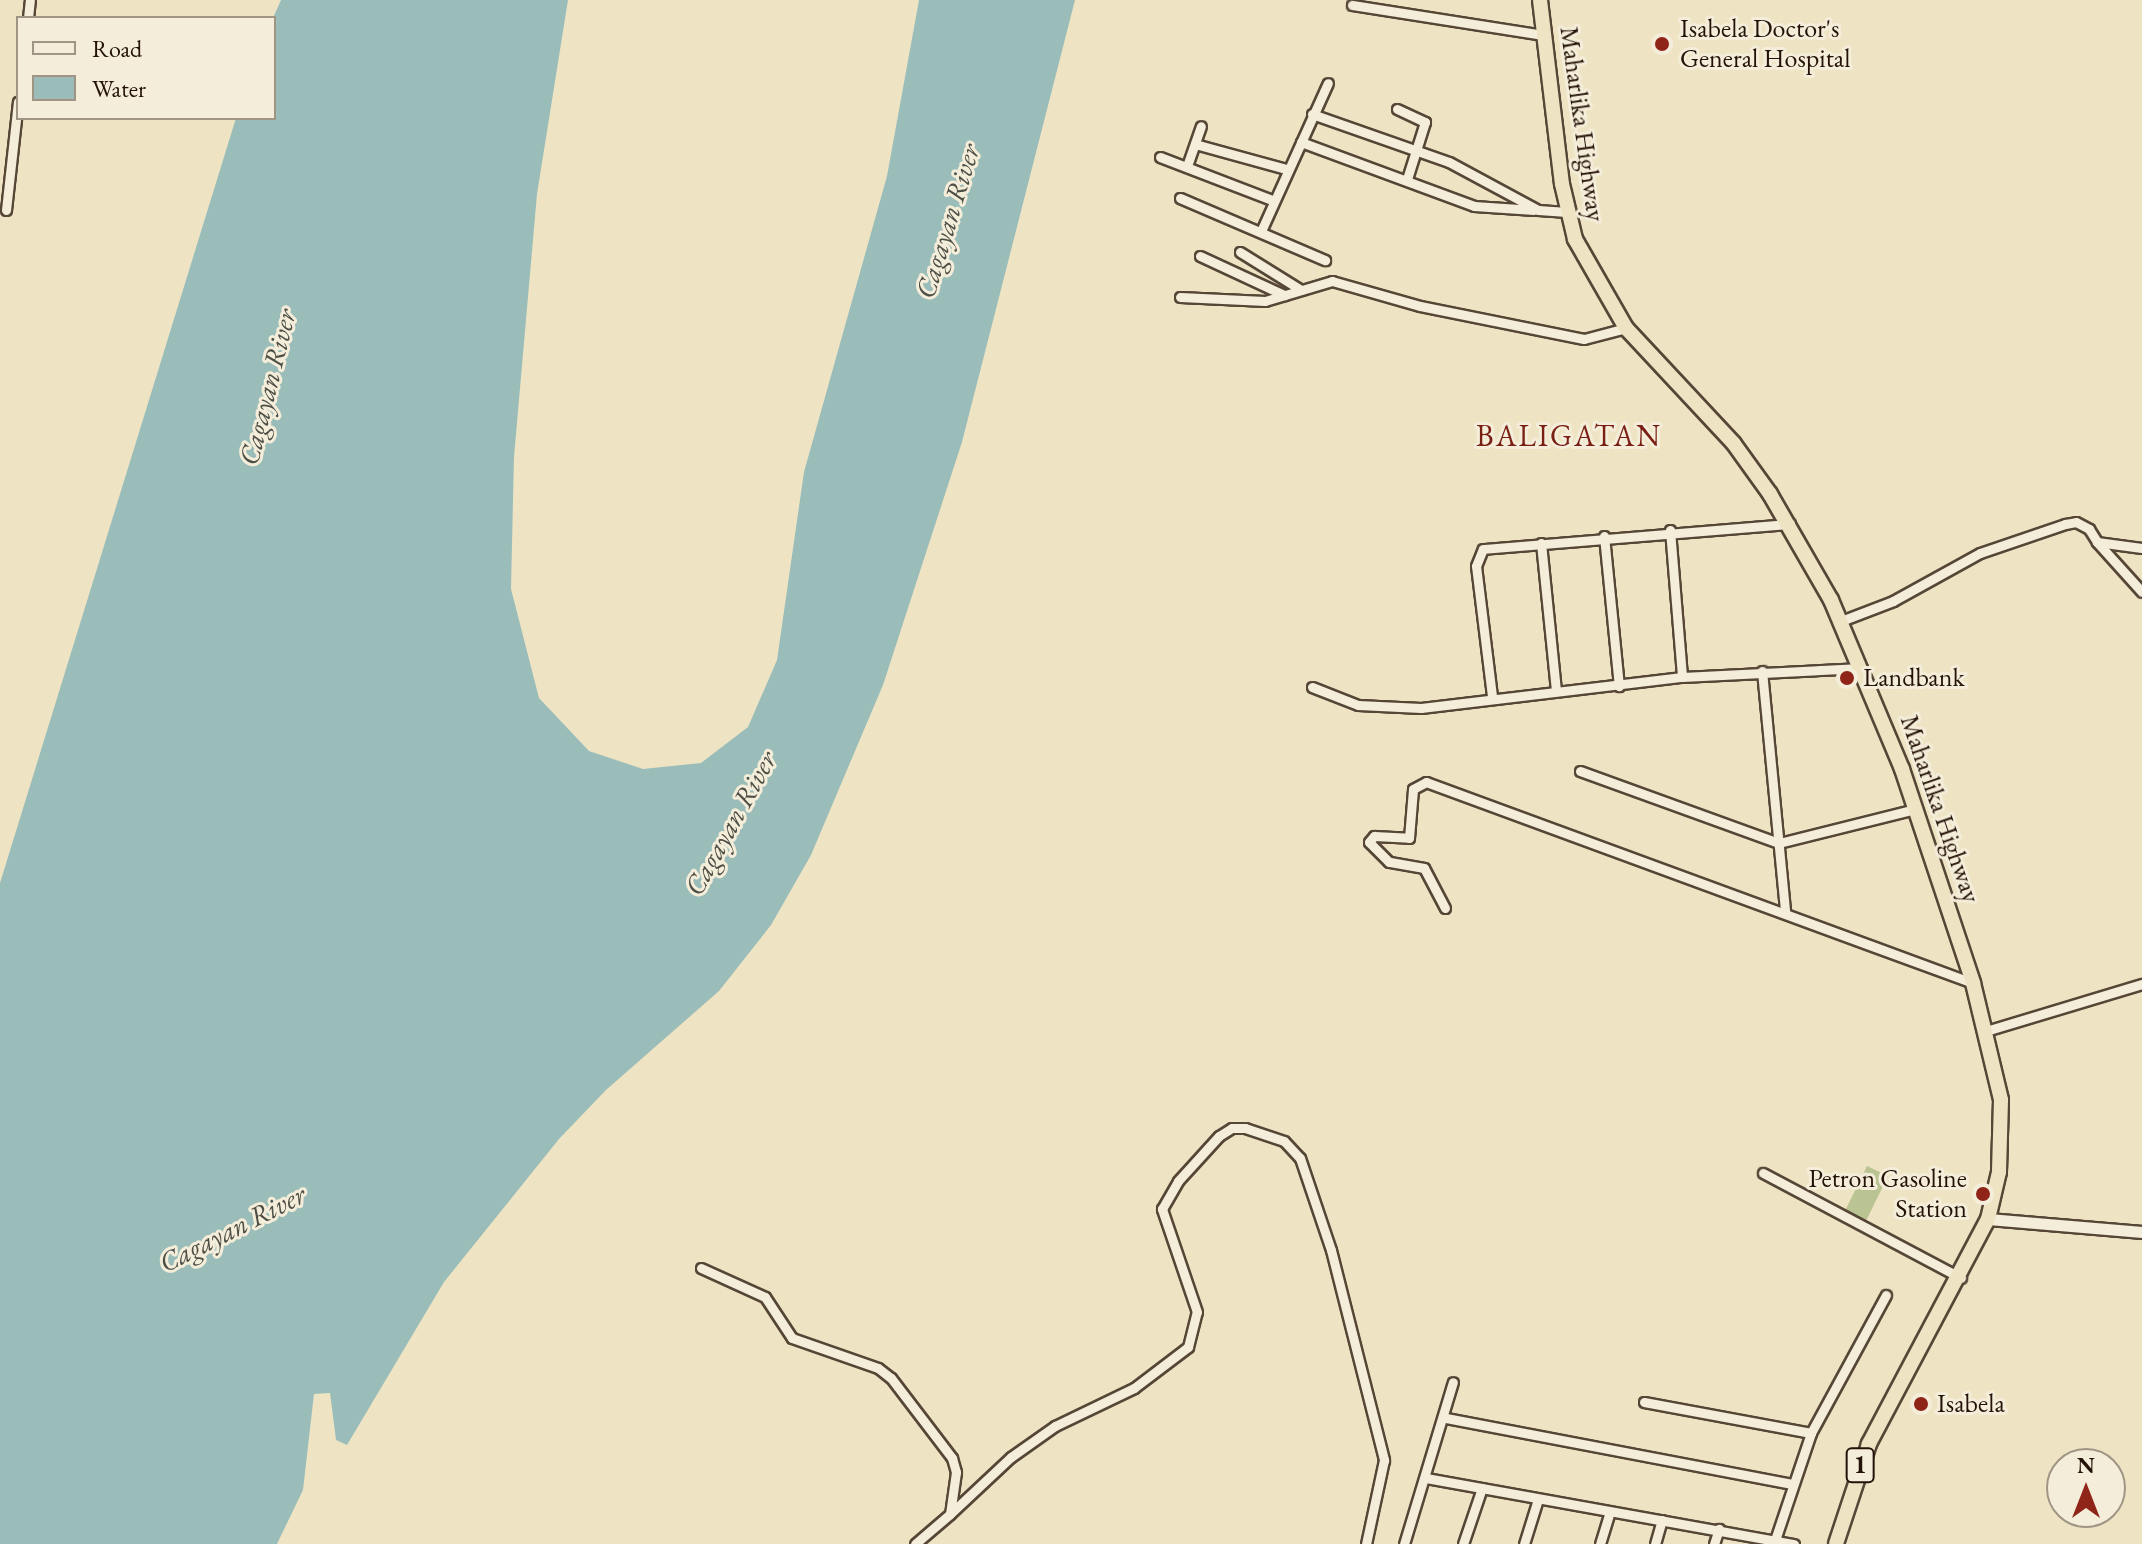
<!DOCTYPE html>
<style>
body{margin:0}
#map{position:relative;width:2142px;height:1544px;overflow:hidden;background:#eee4c4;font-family:"EB Garamond",serif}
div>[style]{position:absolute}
.green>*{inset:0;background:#bac493}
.water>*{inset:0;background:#9bbdba}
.roads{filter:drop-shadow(2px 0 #564636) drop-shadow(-2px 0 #564636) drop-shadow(0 2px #564636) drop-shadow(0 -2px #564636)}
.minor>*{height:9px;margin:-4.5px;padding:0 4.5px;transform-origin:4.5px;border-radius:4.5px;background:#f4edd9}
.tertiary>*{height:11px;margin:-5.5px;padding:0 5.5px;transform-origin:5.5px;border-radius:5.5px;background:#f4edd9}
.trunk>*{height:14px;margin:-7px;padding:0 7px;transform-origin:7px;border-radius:7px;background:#eee4c4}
.dots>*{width:22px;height:22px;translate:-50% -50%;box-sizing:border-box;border:4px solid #f4edd9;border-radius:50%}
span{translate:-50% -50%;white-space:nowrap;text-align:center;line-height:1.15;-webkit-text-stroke:6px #f4edd9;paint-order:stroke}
.shield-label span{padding:2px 6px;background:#f4edd9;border:2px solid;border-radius:6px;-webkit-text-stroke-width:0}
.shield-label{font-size:24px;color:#231207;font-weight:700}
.poi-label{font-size:26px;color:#231207}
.left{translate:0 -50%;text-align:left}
.right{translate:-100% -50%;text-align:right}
.street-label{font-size:26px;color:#231207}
.water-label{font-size:28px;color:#4d4e46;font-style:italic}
.quarter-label{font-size:30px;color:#7a1f14;letter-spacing:2px}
.legend{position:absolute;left:16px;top:16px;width:260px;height:104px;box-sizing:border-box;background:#f4edd9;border:2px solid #a09585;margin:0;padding:10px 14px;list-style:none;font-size:24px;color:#231207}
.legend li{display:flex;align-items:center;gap:16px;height:40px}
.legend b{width:40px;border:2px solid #a09585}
.north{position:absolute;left:2046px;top:1448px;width:80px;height:80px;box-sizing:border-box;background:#f4edd9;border:2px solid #a09585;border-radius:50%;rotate:0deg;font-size:22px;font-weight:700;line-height:32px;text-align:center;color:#231207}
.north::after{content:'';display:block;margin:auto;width:28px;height:36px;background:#8f2418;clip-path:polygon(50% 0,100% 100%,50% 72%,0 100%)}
</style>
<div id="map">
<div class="green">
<div style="clip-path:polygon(1867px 1166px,1888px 1176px,1865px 1223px,1844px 1213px)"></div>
</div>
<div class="water">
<div style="clip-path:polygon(281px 0,568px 0,537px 194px,514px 457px,511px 589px,539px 698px,589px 751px,643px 769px,701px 763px,748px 727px,777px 660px,804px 472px,887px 176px,919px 0,1075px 0,962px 442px,883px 685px,811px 855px,771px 925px,719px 991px,606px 1090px,559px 1139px,444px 1282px,347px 1445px,336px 1440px,330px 1393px,314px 1394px,303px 1490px,277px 1544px,0 1544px,0 883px,236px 118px,274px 118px,273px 18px)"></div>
</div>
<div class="roads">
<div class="minor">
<div style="left:1352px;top:5px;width:194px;rotate:8.9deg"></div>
<div style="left:28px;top:18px;width:18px;rotate:-84deg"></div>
<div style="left:1397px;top:109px;width:31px;rotate:25deg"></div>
<div style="left:1425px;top:122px;width:60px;rotate:107.5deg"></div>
<div style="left:1312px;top:114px;width:145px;rotate:19.3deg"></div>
<div style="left:1449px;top:162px;width:101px;rotate:28.3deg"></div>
<div style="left:1538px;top:210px;width:29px;rotate:4deg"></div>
<div style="left:1301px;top:142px;width:184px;rotate:20.3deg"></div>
<div style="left:1474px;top:206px;width:60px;rotate:3.8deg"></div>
<div style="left:1195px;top:144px;width:94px;rotate:15.4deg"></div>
<div style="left:1160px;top:157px;width:120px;rotate:21deg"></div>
<div style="left:1187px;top:166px;width:42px;rotate:-70.7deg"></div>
<div style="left:1180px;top:198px;width:158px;rotate:23.2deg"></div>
<div style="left:6px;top:210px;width:109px;rotate:-83.7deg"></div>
<div style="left:1262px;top:229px;width:160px;rotate:-65.7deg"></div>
<div style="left:1240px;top:252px;width:72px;rotate:31.9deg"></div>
<div style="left:1200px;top:256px;width:93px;rotate:24.9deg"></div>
<div style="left:1180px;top:297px;width:85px;rotate:2.7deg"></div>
<div style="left:1265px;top:301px;width:70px;rotate:-16.6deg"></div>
<div style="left:1332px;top:281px;width:91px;rotate:15.9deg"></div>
<div style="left:1420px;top:306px;width:167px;rotate:11.4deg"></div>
<div style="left:1584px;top:339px;width:43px;rotate:-14.7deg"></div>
<div style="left:1670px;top:530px;width:147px;rotate:85.3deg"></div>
<div style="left:1604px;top:536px;width:151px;rotate:84.3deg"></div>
<div style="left:2097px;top:542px;width:67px;rotate:48deg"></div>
<div style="left:1541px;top:543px;width:148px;rotate:84.2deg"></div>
<div style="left:1841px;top:621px;width:56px;rotate:-21deg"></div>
<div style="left:1893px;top:601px;width:99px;rotate:-28.9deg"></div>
<div style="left:1980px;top:553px;width:90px;rotate:-18.8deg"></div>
<div style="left:2065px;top:524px;width:11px;rotate:-10deg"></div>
<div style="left:2076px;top:522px;width:15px;rotate:28deg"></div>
<div style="left:2089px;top:529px;width:15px;rotate:58deg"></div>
<div style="left:2097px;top:542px;width:45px;rotate:7.6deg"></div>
<div style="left:1762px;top:671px;width:242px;rotate:84.5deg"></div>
<div style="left:1312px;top:687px;width:49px;rotate:21.4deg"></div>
<div style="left:1358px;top:705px;width:63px;rotate:2.7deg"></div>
<div style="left:1421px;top:708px;width:263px;rotate:-6.8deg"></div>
<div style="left:1682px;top:677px;width:180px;rotate:-2.9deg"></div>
<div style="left:1492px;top:696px;width:131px;rotate:-97deg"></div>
<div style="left:1476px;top:566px;width:18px;rotate:-68deg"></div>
<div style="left:1483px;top:549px;width:308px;rotate:-4.7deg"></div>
<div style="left:1580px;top:771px;width:212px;rotate:19.9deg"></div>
<div style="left:1779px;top:843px;width:140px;rotate:-14deg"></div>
<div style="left:1445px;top:908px;width:45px;rotate:-117.7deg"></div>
<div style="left:1424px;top:868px;width:36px;rotate:-170deg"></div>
<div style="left:1389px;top:862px;width:28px;rotate:-135deg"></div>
<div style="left:1369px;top:842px;width:8px;rotate:-50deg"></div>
<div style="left:1374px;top:836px;width:35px;rotate:3deg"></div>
<div style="left:1409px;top:838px;width:49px;rotate:-85.3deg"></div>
<div style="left:1413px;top:789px;width:15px;rotate:-28deg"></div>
<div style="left:1426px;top:782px;width:583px;rotate:20.18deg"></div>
<div style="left:1986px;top:1031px;width:163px;rotate:-16.8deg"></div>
<div style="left:1763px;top:1173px;width:224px;rotate:27.9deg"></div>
<div style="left:701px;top:1268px;width:70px;rotate:24.4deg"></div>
<div style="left:765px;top:1297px;width:49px;rotate:56.6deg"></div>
<div style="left:792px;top:1338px;width:91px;rotate:19.2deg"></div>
<div style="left:878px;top:1368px;width:16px;rotate:38deg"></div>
<div style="left:891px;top:1378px;width:101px;rotate:52.7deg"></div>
<div style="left:952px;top:1458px;width:15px;rotate:74deg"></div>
<div style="left:956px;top:1472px;width:42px;rotate:98.1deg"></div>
<div style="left:950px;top:1514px;width:46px;rotate:139.4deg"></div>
<div style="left:1644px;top:1402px;width:170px;rotate:10.5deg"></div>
<div style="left:1446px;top:1418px;width:351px;rotate:10.8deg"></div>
<div style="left:1426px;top:1478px;width:374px;rotate:10.2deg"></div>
<div style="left:950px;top:1514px;width:83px;rotate:-43.1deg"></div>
<div style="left:1011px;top:1457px;width:54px;rotate:-35.2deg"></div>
<div style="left:1055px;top:1426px;width:88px;rotate:-25.7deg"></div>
<div style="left:1134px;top:1388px;width:68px;rotate:-37.2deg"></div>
<div style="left:1188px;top:1347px;width:36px;rotate:-76deg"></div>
<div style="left:1197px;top:1312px;width:109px;rotate:-108.8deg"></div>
<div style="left:1162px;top:1209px;width:32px;rotate:-60deg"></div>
<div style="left:1178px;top:1181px;width:61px;rotate:-47.7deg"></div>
<div style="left:1219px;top:1136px;width:15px;rotate:-32deg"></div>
<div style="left:1232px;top:1128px;width:13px"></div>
<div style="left:1245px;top:1128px;width:41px;rotate:18.4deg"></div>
<div style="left:1284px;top:1141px;width:23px;rotate:47deg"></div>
<div style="left:1300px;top:1158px;width:97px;rotate:71.4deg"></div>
<div style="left:1331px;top:1250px;width:217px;rotate:75.8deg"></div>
<div style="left:1384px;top:1460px;width:86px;rotate:102.1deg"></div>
<div style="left:1774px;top:1543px;width:116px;rotate:-71.4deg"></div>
<div style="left:1811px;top:1433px;width:157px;rotate:-61.5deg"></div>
<div style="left:1404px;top:1544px;width:169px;rotate:-73.2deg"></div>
<div style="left:1463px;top:1544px;width:59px;rotate:-71.3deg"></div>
<div style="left:1524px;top:1544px;width:47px;rotate:-72.7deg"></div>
<div style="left:1600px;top:1544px;width:34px;rotate:-73deg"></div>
<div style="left:1655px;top:1544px;width:25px;rotate:-74deg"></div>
<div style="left:1714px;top:1544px;width:16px;rotate:-72deg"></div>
</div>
<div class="tertiary">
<div style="left:1988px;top:1219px;width:155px;rotate:4.8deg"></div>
</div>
<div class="trunk">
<div style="left:1540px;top:0;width:185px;rotate:83.2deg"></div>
<div style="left:1562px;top:184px;width:57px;rotate:76.7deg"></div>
<div style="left:1575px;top:239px;width:103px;rotate:60.2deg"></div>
<div style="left:1626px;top:328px;width:158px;rotate:47deg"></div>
<div style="left:1734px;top:444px;width:62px;rotate:54.2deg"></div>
<div style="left:1770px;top:494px;width:122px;rotate:60.1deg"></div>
<div style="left:1831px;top:600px;width:183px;rotate:67.2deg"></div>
<div style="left:1902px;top:769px;width:225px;rotate:71.6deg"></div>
<div style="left:1973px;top:983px;width:120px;rotate:76.5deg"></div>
<div style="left:2001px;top:1100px;width:72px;rotate:91.6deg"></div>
<div style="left:1999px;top:1172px;width:48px;rotate:103.2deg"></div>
<div style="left:1988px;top:1219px;width:255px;rotate:117.9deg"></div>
<div style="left:1869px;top:1444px;width:105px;rotate:108.3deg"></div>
</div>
</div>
<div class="dots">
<div style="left:1662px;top:44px;background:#8f2418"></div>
<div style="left:1847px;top:678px;background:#8f2418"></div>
<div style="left:1983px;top:1194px;background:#8f2418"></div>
<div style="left:1921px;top:1404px;background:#8f2418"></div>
</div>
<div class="shield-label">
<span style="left:1860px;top:1465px">1</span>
</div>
<div class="poi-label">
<span class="left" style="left:1680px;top:44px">Isabela Doctor's<br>General Hospital</span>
<span class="left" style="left:1863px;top:678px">Landbank</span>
<span class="right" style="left:1967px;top:1194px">Petron Gasoline<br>Station</span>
<span class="left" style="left:1937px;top:1404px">Isabela</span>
</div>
<div class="street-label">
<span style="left:1582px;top:124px;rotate:82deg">Maharlika Highway</span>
<span style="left:1940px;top:809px;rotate:71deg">Maharlika Highway</span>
</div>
<div class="water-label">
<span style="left:947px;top:221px;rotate:-73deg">Cagayan River</span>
<span style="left:267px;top:387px;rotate:-76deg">Cagayan River</span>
<span style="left:730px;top:823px;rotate:-61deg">Cagayan River</span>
<span style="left:232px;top:1228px;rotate:-27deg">Cagayan River</span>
</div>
<div class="quarter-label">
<span style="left:1569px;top:436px">BALIGATAN</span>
</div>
<ul class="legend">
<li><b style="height:10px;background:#f4edd9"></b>Road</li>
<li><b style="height:22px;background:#9bbdba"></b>Water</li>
</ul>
<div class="north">N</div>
</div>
